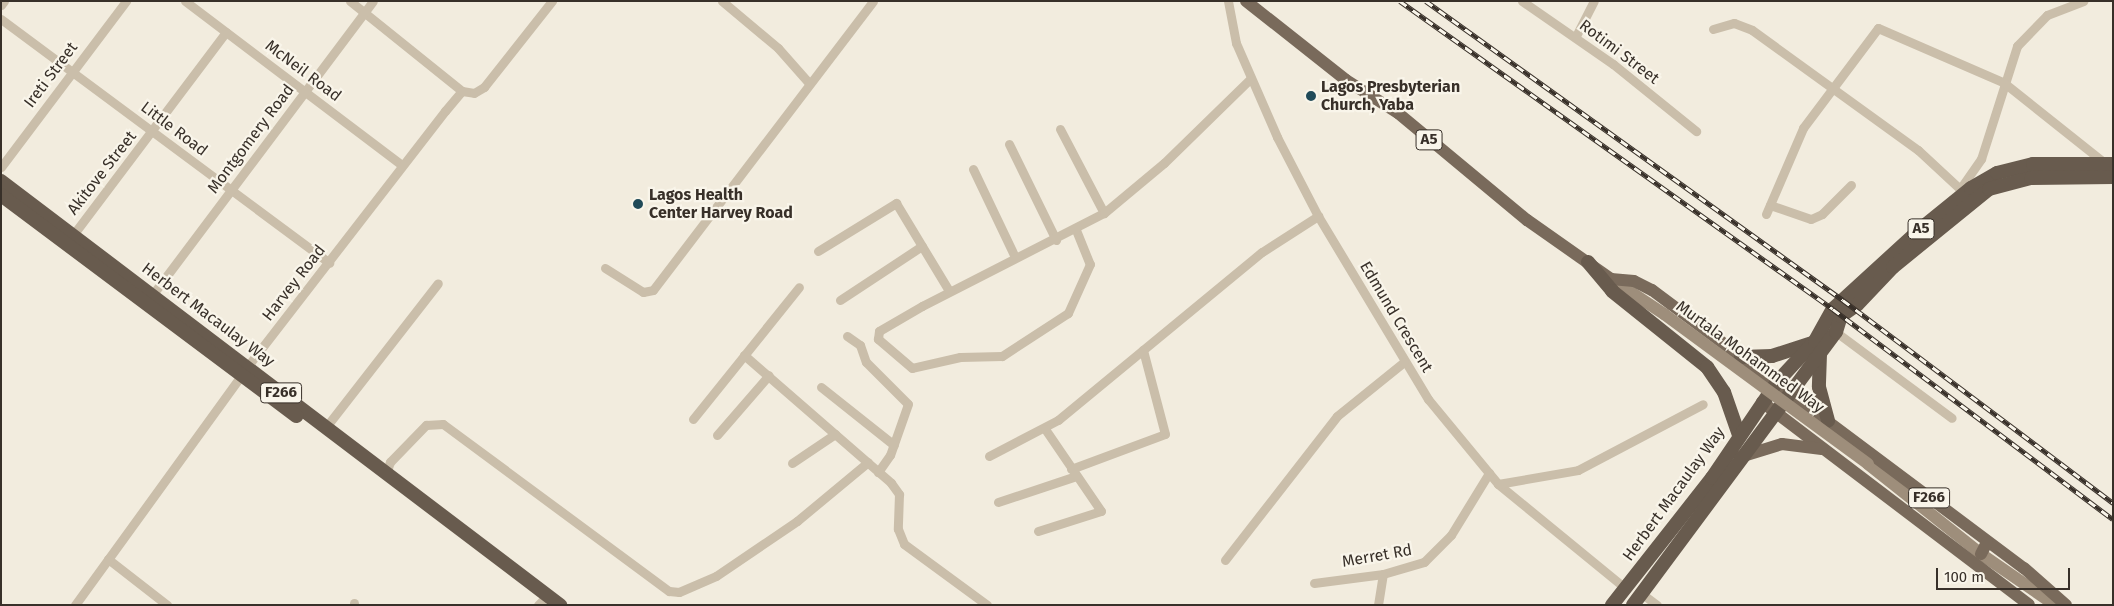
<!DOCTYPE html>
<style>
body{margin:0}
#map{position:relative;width:2114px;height:606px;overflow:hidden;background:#f2ecde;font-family:"Fira Sans",sans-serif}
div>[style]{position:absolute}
.minor>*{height:9px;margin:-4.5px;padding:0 4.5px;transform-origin:4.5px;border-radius:4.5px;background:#cabeaa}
.secondary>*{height:12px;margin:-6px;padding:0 6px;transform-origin:6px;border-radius:6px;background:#9e8e7b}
.primary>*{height:12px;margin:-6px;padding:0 6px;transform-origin:6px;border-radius:6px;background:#796a5b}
.trunk>*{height:14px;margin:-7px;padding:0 7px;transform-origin:7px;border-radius:7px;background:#685b4e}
.rail>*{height:4.5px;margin-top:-2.25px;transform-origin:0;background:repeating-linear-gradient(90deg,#f9f5ea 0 8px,#383029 0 16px);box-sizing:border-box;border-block:1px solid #383029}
.secondary-bridge>*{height:12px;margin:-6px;padding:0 6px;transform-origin:6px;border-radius:6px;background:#9e8e7b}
.dots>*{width:14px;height:14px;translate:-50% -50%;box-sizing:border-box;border:2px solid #f9f5ea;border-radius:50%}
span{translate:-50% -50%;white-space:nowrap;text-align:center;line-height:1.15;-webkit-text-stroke:4.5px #f9f5ea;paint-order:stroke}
.shield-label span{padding:1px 4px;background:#f9f5ea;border:1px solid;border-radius:4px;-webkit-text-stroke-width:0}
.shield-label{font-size:15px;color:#383029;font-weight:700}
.street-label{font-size:16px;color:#383029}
.poi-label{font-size:16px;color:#383029;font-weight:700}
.left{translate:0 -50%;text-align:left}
.frame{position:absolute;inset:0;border:2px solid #383029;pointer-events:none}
.scale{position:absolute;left:1936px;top:568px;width:134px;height:22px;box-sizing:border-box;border:2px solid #383029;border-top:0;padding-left:6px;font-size:15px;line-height:18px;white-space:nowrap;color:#383029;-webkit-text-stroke:4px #f9f5ea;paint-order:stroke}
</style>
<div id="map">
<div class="minor">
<div style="left:185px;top:1px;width:272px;rotate:37.1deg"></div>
<div style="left:350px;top:1px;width:144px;rotate:38.8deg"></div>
<div style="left:722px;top:1px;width:73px;rotate:40deg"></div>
<div style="left:778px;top:48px;width:47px;rotate:48.5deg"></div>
<div style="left:1228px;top:1px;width:43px;rotate:79.2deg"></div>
<div style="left:1236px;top:43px;width:103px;rotate:66.4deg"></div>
<div style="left:1277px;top:137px;width:89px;rotate:62.6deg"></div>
<div style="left:1318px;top:216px;width:214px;rotate:59deg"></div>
<div style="left:1428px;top:399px;width:110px;rotate:50.5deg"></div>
<div style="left:1498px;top:484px;width:164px;rotate:39.3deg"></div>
<div style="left:1522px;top:1px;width:111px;rotate:34.7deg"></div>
<div style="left:1613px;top:64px;width:107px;rotate:38.9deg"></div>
<div style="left:1px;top:5px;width:5px;rotate:-53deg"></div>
<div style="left:1px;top:19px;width:409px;rotate:36.6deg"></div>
<div style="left:1713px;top:29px;width:22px;rotate:-16deg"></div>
<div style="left:1734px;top:23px;width:19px;rotate:21deg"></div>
<div style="left:1752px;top:30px;width:205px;rotate:35.9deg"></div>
<div style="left:1918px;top:150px;width:57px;rotate:42.9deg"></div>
<div style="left:1960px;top:189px;width:9px;rotate:96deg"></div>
<div style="left:1576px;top:36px;width:39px;rotate:-63deg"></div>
<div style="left:1060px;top:129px;width:95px;rotate:62.4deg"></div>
<div style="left:1009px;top:144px;width:107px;rotate:63.9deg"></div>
<div style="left:1px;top:167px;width:208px;rotate:-53deg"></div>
<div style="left:973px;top:169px;width:98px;rotate:64.5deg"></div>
<div style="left:1960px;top:189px;width:37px;rotate:-55deg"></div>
<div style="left:1981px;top:159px;width:119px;rotate:-72.3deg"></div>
<div style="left:2017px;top:46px;width:43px;rotate:-45.9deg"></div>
<div style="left:2047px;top:15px;width:39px;rotate:-21deg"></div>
<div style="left:1770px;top:205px;width:43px;rotate:18.9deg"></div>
<div style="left:1811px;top:219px;width:12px;rotate:-24deg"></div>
<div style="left:1822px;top:214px;width:41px;rotate:-45deg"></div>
<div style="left:1766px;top:214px;width:94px;rotate:-66.7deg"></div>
<div style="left:1803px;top:128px;width:125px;rotate:-53.1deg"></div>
<div style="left:1878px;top:28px;width:136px;rotate:23.4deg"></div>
<div style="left:2003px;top:82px;width:130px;rotate:38.5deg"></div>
<div style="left:1076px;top:230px;width:37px;rotate:68deg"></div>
<div style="left:1090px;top:264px;width:54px;rotate:114.2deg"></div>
<div style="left:1068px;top:313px;width:79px;rotate:146.9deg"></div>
<div style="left:1002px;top:356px;width:42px;rotate:178.6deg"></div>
<div style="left:960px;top:357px;width:49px;rotate:167.1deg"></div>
<div style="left:912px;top:368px;width:45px;rotate:-139.5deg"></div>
<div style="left:878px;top:339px;width:8px;rotate:-83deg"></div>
<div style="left:879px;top:331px;width:50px;rotate:-30.2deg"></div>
<div style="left:922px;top:306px;width:204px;rotate:-27.1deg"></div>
<div style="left:1104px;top:213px;width:78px;rotate:-39.8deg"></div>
<div style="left:1164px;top:163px;width:119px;rotate:-44.3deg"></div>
<div style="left:73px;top:235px;width:254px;rotate:-53deg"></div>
<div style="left:818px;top:251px;width:92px;rotate:-31.6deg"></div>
<div style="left:896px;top:203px;width:103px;rotate:58.9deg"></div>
<div style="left:605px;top:268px;width:45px;rotate:32.3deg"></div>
<div style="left:643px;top:292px;width:10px;rotate:-11deg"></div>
<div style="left:653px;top:290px;width:363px;rotate:-52.7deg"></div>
<div style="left:153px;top:294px;width:366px;rotate:-53.1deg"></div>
<div style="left:840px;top:300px;width:98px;rotate:-33.4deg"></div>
<div style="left:1836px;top:332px;width:144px;rotate:36.6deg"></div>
<div style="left:847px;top:336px;width:16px;rotate:35deg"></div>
<div style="left:860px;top:345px;width:18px;rotate:71deg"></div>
<div style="left:866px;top:362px;width:59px;rotate:45deg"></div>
<div style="left:908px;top:404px;width:54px;rotate:109.4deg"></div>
<div style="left:890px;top:455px;width:21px;rotate:125deg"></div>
<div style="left:744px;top:355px;width:195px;rotate:41deg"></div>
<div style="left:891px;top:483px;width:14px;rotate:54deg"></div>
<div style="left:899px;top:494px;width:35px;rotate:92deg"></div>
<div style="left:898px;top:529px;width:16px;rotate:68deg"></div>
<div style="left:904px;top:544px;width:103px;rotate:36.3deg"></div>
<div style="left:821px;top:387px;width:93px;rotate:38.5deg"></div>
<div style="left:693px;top:419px;width:169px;rotate:-51.2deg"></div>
<div style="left:326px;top:427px;width:182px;rotate:-52.1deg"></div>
<div style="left:717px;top:435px;width:79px;rotate:-49.1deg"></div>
<div style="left:989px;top:456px;width:78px;rotate:-27.6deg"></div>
<div style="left:1058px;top:420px;width:264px;rotate:-39.5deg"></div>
<div style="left:1262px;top:252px;width:67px;rotate:-32.7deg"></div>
<div style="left:792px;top:463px;width:52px;rotate:-34deg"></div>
<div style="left:1071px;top:469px;width:100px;rotate:-20.4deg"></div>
<div style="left:1165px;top:434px;width:87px;rotate:-104.7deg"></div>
<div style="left:386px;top:474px;width:13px;rotate:-72deg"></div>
<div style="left:390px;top:462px;width:52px;rotate:-45.8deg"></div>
<div style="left:426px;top:425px;width:17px;rotate:-3deg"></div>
<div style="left:443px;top:424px;width:281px;rotate:36.5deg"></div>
<div style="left:669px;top:591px;width:10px;rotate:6deg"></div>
<div style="left:679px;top:592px;width:40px;rotate:-23.4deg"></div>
<div style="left:716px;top:576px;width:98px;rotate:-34.2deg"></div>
<div style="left:797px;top:521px;width:92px;rotate:-39.7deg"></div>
<div style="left:1498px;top:484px;width:81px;rotate:-9.9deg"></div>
<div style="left:1578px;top:470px;width:141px;rotate:-27.8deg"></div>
<div style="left:998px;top:502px;width:82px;rotate:-18.4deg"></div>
<div style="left:1038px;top:531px;width:66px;rotate:-17.6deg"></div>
<div style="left:1101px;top:511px;width:99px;rotate:-124.3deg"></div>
<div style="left:108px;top:559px;width:75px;rotate:37.9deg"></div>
<div style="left:1225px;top:560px;width:182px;rotate:-52.1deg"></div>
<div style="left:1337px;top:416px;width:86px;rotate:-38.9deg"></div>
<div style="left:1314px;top:583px;width:70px;rotate:-7.4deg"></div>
<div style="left:1383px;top:574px;width:43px;rotate:-16.3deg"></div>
<div style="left:1424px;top:562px;width:38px;rotate:-45deg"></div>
<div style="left:1451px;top:535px;width:73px;rotate:-58.5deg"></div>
<div style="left:1641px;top:593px;width:20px;rotate:37deg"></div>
<div style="left:354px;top:603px;width:2px;rotate:90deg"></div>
<div style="left:75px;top:605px;width:294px;rotate:-54.1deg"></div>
<div style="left:247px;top:367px;width:324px;rotate:-52.3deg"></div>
<div style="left:445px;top:111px;width:26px;rotate:-50deg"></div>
<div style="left:462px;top:91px;width:12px;rotate:9deg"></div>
<div style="left:474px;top:93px;width:12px;rotate:-31deg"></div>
<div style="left:484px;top:87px;width:110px;rotate:-51.7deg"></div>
<div style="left:538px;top:605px;width:6px;rotate:-45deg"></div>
<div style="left:1378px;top:605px;width:31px;rotate:-81deg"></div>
</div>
<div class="secondary">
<div style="left:1611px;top:279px;width:64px;rotate:33.4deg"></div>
<div style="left:1868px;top:464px;width:144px;rotate:38.5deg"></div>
<div style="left:1981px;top:554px;width:90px;rotate:34.6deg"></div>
</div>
<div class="primary">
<div style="left:1246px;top:1px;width:127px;rotate:38.3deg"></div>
<div style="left:1346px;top:80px;width:62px;rotate:32.4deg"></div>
<div style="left:1398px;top:113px;width:168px;rotate:39.7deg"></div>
<div style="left:1527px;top:220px;width:103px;rotate:35.1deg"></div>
<div style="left:1611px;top:279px;width:23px;rotate:5deg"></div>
<div style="left:1634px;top:281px;width:20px;rotate:27deg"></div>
<div style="left:1652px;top:290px;width:464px;rotate:36.8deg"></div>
<div style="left:2024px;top:568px;width:56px;rotate:41.4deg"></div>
<div style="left:1762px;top:402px;width:335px;rotate:37.2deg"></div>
<div style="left:1740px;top:457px;width:44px;rotate:-17.2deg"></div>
<div style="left:1782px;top:444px;width:40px;rotate:7.1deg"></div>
<div style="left:1981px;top:554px;width:13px;rotate:-63deg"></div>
</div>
<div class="trunk">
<div style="left:1px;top:181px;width:702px;rotate:37.18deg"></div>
<div style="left:1px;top:195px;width:369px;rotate:36.8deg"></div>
<div style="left:1588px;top:262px;width:38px;rotate:50deg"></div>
<div style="left:1612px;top:291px;width:122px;rotate:38.7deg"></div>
<div style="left:1707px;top:367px;width:30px;rotate:56deg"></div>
<div style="left:1724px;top:392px;width:46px;rotate:70.8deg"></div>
<div style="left:1820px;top:354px;width:33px;rotate:92deg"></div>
<div style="left:1819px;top:387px;width:35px;rotate:75deg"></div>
<div style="left:1741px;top:357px;width:31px;rotate:-2deg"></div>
<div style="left:1772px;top:356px;width:40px;rotate:-18deg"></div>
<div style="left:1612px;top:605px;width:162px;rotate:-51.8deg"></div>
<div style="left:1712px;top:478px;width:116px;rotate:-55.9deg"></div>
<div style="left:1777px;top:382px;width:56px;rotate:-47.2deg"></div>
<div style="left:1815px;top:341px;width:37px;rotate:-61deg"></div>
<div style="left:1833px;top:309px;width:115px;rotate:-42.5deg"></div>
<div style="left:1918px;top:231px;width:68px;rotate:-39.1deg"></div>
<div style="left:1971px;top:188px;width:30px;rotate:-30deg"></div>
<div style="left:1997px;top:173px;width:37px;rotate:-14deg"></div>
<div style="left:2033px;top:164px;width:80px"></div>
<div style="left:1633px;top:605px;width:340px;rotate:-53.4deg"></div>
<div style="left:1836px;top:332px;width:17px;rotate:-73deg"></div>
<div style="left:1841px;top:316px;width:19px;rotate:-35deg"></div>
<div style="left:1857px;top:305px;width:52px;rotate:-46.5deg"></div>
<div style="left:1893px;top:267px;width:124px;rotate:-39.1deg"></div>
<div style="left:1989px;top:189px;width:43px;rotate:-14.7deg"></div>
<div style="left:2031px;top:178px;width:82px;rotate:-0.7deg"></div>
</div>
<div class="rail">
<div style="left:1400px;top:1px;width:531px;rotate:35.42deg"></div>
<div style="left:1833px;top:309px;width:350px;rotate:36.9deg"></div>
<div style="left:1426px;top:1px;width:513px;rotate:35.64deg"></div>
<div style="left:1843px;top:300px;width:338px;rotate:36.9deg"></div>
</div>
<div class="secondary-bridge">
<div style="left:1664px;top:314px;width:253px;rotate:36.3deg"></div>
</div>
<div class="dots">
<div style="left:1311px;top:96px;background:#204a58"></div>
<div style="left:638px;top:204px;background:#204a58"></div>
</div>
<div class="shield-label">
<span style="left:1429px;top:140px">A5</span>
<span style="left:1921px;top:229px">A5</span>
<span style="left:281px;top:393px">F266</span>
<span style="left:1929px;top:498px">F266</span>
</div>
<div class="street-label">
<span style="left:1619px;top:52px;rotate:37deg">Rotimi Street</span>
<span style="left:303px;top:71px;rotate:37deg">McNeil Road</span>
<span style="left:51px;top:75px;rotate:-53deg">Ireti Street</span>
<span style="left:174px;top:129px;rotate:37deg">Little Road</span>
<span style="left:251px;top:139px;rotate:-53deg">Montgomery Road</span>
<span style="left:102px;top:173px;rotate:-52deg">Akitove Street</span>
<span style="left:294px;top:283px;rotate:-52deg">Harvey Road</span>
<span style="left:208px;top:315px;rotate:37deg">Herbert Macaulay Way</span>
<span style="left:1396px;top:317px;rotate:59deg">Edmund Crescent</span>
<span style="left:1750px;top:357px;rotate:36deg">Murtala Mohammed Way</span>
<span style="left:1674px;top:494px;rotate:-54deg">Herbert Macaulay Way</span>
<span style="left:1377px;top:556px;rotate:-10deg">Merret Rd</span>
</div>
<div class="poi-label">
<span class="left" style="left:1321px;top:96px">Lagos Presbyterian<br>Church, Yaba</span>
<span class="left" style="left:649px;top:204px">Lagos Health<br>Center Harvey Road</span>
</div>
<div class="frame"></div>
<div class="scale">100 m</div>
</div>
